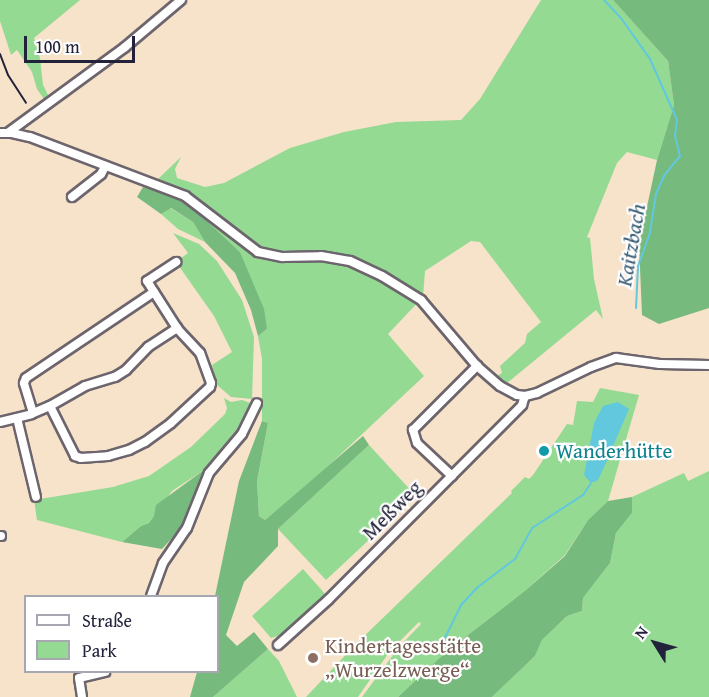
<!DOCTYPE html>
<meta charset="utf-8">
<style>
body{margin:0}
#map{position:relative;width:709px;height:697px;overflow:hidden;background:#f7e2ca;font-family:"Gentium Book Plus",serif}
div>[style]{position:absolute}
.green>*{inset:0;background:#94da93}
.forest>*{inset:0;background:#77ba7d}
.water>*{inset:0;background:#61c8de}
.stream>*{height:2px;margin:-1px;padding:0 1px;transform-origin:1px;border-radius:1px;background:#61c8de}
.roads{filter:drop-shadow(2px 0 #6d656d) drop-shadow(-2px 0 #6d656d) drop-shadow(0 2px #6d656d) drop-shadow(0 -2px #6d656d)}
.minor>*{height:8px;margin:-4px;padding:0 4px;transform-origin:4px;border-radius:4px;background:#fff}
.rail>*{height:2px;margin:-1px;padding:0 1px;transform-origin:1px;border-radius:1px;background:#22223b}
.dots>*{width:16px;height:16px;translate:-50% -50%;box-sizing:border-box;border:3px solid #fff;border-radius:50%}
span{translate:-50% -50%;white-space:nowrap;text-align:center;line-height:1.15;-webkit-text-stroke:4.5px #fff;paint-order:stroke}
.culture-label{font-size:21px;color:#0d838f}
.left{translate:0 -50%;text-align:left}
.street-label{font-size:21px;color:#22223b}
.education-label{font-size:21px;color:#785e54}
.water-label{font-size:22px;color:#385c74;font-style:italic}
.legend{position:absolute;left:24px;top:595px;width:195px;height:78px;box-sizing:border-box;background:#fff;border:2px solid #a7a7b1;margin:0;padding:8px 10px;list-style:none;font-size:18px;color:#22223b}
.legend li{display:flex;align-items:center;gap:12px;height:30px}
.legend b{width:30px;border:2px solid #a7a7b1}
.north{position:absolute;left:625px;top:613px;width:60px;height:60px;-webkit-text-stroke:4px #fff;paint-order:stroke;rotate:307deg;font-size:16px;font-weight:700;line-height:24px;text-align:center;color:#22223b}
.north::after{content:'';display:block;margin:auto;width:21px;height:27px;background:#22223b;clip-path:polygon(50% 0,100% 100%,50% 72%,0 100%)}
.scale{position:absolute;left:24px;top:36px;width:111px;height:27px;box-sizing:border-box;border:3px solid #22223b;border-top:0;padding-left:8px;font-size:18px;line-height:21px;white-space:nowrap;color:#22223b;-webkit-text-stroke:4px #fff;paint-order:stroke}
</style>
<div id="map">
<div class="green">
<div style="clip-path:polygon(0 0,80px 0,34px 38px,40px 58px,43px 85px,50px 99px,46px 102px,37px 89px,32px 72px,17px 50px,11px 55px,0 21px)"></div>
<div style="clip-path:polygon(541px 0,613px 0,668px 61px,674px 105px,657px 160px,627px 152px,617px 163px,587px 237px,590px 238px,594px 279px,603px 319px,596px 310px,507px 383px,497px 376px,502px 373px,500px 366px,525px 343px,527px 334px,541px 322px,480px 242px,471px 241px,425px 271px,423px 297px,388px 334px,424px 376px,326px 468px,265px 520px,259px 516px,257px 481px,268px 423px,262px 421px,262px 359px,258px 336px,267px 329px,240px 252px,194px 209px,143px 187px,149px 176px,158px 179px,181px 157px,175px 169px,177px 178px,205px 187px,224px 183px,290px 148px,344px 132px,396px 122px,461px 120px,480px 99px)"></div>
<div style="clip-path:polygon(170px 208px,193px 222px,205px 242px,178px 229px,161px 214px)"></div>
<div style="clip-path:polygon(173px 233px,199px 244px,217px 261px,242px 300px,254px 337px,252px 399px,231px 397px,216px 384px,212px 365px,232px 352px,214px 316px,176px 262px,188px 253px)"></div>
<div style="clip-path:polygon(600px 388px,639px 395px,608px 501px,588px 520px,565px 555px,526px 590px,446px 652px,398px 697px,362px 697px,399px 647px,421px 624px,419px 622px,390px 651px,358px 697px,306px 697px,356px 644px,512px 493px,511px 491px,525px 477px,529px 479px,533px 475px,567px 424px,573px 425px,577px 401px,593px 402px)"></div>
<div style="clip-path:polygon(224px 398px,231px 402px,242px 400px,253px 404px,242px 430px,204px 470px,172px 491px,149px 523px,141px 526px,122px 542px,37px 520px,34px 500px,113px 487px,149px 476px,191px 447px,225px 414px,227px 408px)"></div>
<div style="clip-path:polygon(369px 445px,416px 496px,326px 580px,278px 529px)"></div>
<div style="clip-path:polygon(709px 471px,709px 697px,492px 697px,535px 656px,542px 640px,567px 616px,582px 611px,583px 598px,610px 563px,616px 533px,632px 513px,632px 497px,684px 473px,688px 481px)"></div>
<div style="clip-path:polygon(303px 569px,326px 595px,290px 630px,291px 632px,271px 638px,252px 616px)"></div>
<div style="clip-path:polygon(268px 649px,279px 661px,297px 697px,213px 697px)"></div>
</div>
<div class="forest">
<div style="clip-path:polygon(613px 0,709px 0,709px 308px,659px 324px,642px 315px,639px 244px,657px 160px,674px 105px,668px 61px)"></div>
<div style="clip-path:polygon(143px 187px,176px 198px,194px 209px,240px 252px,264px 309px,267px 329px,258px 336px,251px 310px,235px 273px,205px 242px,193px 222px,171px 208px,161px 214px,137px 197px)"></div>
<div style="clip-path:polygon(262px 421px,268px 423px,257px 481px,259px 516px,265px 520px,363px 436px,369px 445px,278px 529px,278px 546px,244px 582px,226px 635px,237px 646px,254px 632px,268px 649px,213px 697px,190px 697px,197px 672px,218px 672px,218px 596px,215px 596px,239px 481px)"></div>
<div style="clip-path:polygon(204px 470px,206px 473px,184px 525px,162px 549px,122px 542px,141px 526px,149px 523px,154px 516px,156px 505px)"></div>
<div style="clip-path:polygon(632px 497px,632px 513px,616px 533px,610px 563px,583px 598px,582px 611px,567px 616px,542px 640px,535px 656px,492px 697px,398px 697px,446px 652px,526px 590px,565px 556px,588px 520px,608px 501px)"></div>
</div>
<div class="water">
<div style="clip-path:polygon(618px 402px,629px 409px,605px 465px,598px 480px,591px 483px,584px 475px,594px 423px,603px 406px)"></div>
</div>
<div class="stream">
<div style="left:604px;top:0;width:25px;rotate:47deg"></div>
<div style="left:621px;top:18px;width:50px;rotate:54.7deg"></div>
<div style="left:650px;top:59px;width:67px;rotate:66.1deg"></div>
<div style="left:677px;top:120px;width:16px;rotate:97deg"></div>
<div style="left:675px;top:136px;width:21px;rotate:76deg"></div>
<div style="left:680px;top:156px;width:26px;rotate:129deg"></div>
<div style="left:664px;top:176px;width:20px;rotate:114deg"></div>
<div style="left:656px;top:194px;width:39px;rotate:99deg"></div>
<div style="left:650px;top:233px;width:35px;rotate:110deg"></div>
<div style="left:638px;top:266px;width:42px;rotate:92.7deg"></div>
<div style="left:445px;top:643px;width:3px;rotate:-108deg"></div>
<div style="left:444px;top:640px;width:39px;rotate:-64deg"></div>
<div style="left:461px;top:605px;width:25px;rotate:-47deg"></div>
<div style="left:478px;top:587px;width:46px;rotate:-37.1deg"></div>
<div style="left:515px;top:559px;width:35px;rotate:-61deg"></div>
<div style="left:532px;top:528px;width:61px;rotate:-32.9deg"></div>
<div style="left:583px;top:495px;width:14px;rotate:-56deg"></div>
</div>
<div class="roads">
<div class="minor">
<div style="left:9px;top:132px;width:144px;rotate:-36.2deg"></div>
<div style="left:125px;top:47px;width:73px;rotate:-40deg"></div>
<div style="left:0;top:133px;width:12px"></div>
<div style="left:12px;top:133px;width:18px;rotate:13deg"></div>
<div style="left:30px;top:137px;width:166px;rotate:20.8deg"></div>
<div style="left:185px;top:196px;width:92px;rotate:37.5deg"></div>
<div style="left:258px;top:252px;width:25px;rotate:12deg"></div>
<div style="left:282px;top:257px;width:39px;rotate:-1deg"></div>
<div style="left:321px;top:256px;width:29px;rotate:10deg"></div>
<div style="left:350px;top:261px;width:35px;rotate:25deg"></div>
<div style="left:382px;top:276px;width:46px;rotate:31.6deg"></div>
<div style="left:421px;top:300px;width:87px;rotate:49.7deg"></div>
<div style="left:477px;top:366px;width:30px;rotate:41deg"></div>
<div style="left:500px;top:386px;width:19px;rotate:28deg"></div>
<div style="left:517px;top:395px;width:8px;rotate:7deg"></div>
<div style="left:525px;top:396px;width:12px;rotate:-14deg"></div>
<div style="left:537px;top:393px;width:60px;rotate:-25.7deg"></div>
<div style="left:591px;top:367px;width:27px;rotate:-20deg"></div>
<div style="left:616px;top:358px;width:44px;rotate:7.8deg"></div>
<div style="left:660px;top:364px;width:49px;rotate:1.2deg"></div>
<div style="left:72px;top:197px;width:37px;rotate:-38deg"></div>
<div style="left:101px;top:174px;width:8px;rotate:-60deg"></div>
<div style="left:50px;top:406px;width:56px;rotate:63.4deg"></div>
<div style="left:75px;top:456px;width:6px;rotate:18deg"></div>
<div style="left:81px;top:458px;width:27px;rotate:-4deg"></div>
<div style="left:108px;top:456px;width:22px;rotate:-16deg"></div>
<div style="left:129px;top:450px;width:18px;rotate:-27deg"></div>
<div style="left:145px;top:442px;width:32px;rotate:-36deg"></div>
<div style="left:171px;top:423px;width:53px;rotate:-42.7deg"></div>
<div style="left:210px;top:387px;width:4px;rotate:-76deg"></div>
<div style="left:211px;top:383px;width:32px;rotate:-110deg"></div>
<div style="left:200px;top:353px;width:34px;rotate:-133deg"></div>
<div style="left:177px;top:328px;width:43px;rotate:-122.6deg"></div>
<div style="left:33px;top:413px;width:31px;rotate:-107deg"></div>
<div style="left:24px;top:383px;width:5px;rotate:-68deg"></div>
<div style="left:26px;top:378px;width:154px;rotate:-33.9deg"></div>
<div style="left:154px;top:292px;width:13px;rotate:-122deg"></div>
<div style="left:147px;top:281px;width:35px;rotate:-33deg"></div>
<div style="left:17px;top:418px;width:81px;rotate:76.5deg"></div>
<div style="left:0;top:422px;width:32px;rotate:-14deg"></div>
<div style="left:31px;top:414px;width:21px;rotate:-23deg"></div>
<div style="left:50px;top:406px;width:40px;rotate:-29.7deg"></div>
<div style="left:85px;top:386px;width:31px;rotate:-17deg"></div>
<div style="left:115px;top:377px;width:13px;rotate:-32deg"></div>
<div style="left:126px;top:370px;width:32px;rotate:-46deg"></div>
<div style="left:148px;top:347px;width:35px;rotate:-33deg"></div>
<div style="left:452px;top:476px;width:48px;rotate:-136.7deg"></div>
<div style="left:417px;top:443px;width:14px;rotate:-107deg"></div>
<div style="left:413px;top:430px;width:91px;rotate:-45deg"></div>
<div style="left:0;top:536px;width:1px"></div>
<div style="left:151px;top:596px;width:35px;rotate:-70deg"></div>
<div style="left:163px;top:563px;width:42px;rotate:-55.6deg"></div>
<div style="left:187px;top:528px;width:59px;rotate:-68.2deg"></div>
<div style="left:209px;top:473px;width:51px;rotate:-49.8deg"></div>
<div style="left:242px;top:434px;width:34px;rotate:-64deg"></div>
<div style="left:278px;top:645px;width:67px;rotate:-42deg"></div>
<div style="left:328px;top:600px;width:275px;rotate:-45.1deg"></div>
<div style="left:522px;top:405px;width:9px;rotate:-72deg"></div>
<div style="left:82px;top:697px;width:19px;rotate:-99deg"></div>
<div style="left:79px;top:678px;width:27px;rotate:-13deg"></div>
</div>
</div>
<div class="rail">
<div style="left:0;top:54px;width:22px;rotate:69deg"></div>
<div style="left:8px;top:75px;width:33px;rotate:57deg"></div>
</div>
<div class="dots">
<div style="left:544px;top:451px;background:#0f9aa8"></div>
<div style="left:313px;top:658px;background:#8d6e63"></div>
</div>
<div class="culture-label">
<span class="left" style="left:556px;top:451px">Wanderhütte</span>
</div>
<div class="street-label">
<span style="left:392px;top:510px;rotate:-45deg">Meßweg</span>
</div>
<div class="education-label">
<span class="left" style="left:325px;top:658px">Kindertagesstätte<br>„Wurzelzwerge“</span>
</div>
<div class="water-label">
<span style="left:631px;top:245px;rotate:-80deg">Kaitzbach</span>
</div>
<ul class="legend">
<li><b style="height:8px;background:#fff"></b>Straße</li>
<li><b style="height:16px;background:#94da93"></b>Park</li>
</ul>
<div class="north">N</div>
<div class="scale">100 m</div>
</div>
